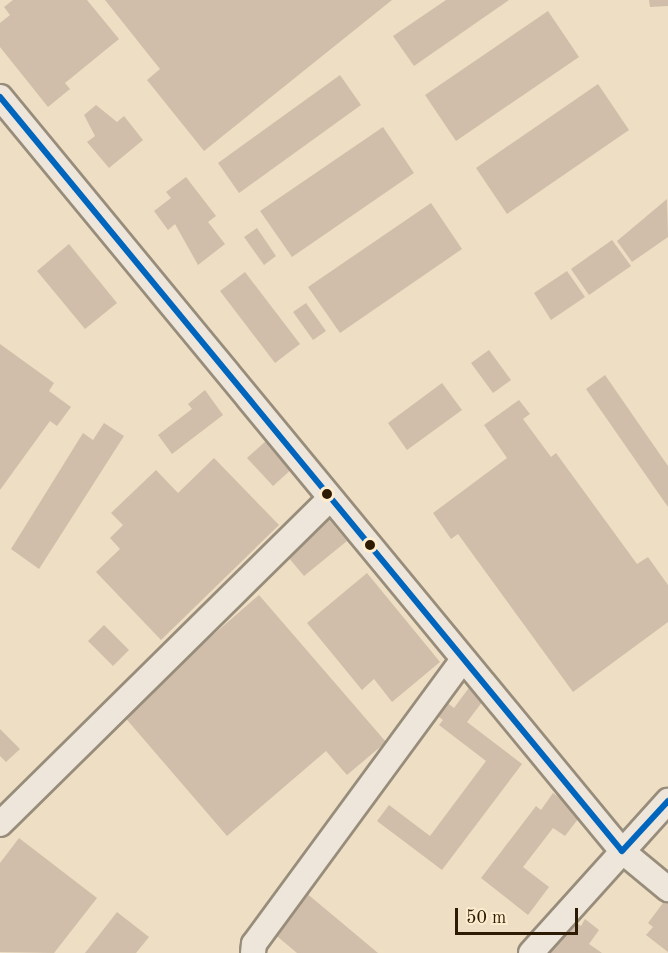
<!DOCTYPE html>
<style>
body{margin:0}
#map{position:relative;width:668px;height:953px;overflow:hidden;background:#eddec4;font-family:"Old Standard TT",serif}
div>[style]{position:absolute}
.building>*{inset:0;background:#d1beaa}
.roads{filter:drop-shadow(2px 0 #988d7b) drop-shadow(-2px 0 #988d7b) drop-shadow(0 2px #988d7b) drop-shadow(0 -2px #988d7b)}
.minor>*{height:24px;margin:-12px;padding:0 12px;transform-origin:12px;border-radius:12px;background:#eee6da}
.bus-1>*{height:6px;margin:-3px;padding:0 3px;transform-origin:3px;border-radius:3px;background:#0065bd}
.dots>*{width:16px;height:16px;translate:-50% -50%;box-sizing:border-box;border:3px solid #feecce;border-radius:50%}
span{translate:-50% -50%;white-space:nowrap;text-align:center;line-height:1.15;-webkit-text-stroke:6px #feecce;paint-order:stroke}
.scale{position:absolute;left:455px;top:908px;width:123px;height:27px;box-sizing:border-box;border:3px solid #2e1b04;border-top:0;padding-left:8px;font-size:18px;line-height:21px;white-space:nowrap;color:#2e1b04;-webkit-text-stroke:4px #feecce;paint-order:stroke}
</style>
<div id="map">
<div class="building">
<div style="clip-path:polygon(13px 0,87px 0,119px 39px,65px 83px,70px 89px,48px 107px,0 47px,0 23px,10px 15px,4px 7px)"></div>
<div style="clip-path:polygon(105px 0,392px 0,204px 151px,147px 80px,160px 69px)"></div>
<div style="clip-path:polygon(446px 0,509px 0,414px 66px,393px 36px)"></div>
<div style="clip-path:polygon(649px 0,668px 0,668px 6px,650px 7px)"></div>
<div style="clip-path:polygon(548px 11px,579px 57px,456px 141px,425px 95px)"></div>
<div style="clip-path:polygon(340px 75px,361px 105px,239px 193px,218px 163px)"></div>
<div style="clip-path:polygon(598px 84px,629px 130px,507px 214px,476px 168px)"></div>
<div style="clip-path:polygon(96px 105px,117px 122px,124px 116px,143px 140px,109px 168px,87px 142px,95px 136px,84px 115px)"></div>
<div style="clip-path:polygon(383px 127px,414px 173px,292px 257px,260px 211px)"></div>
<div style="clip-path:polygon(186px 177px,216px 216px,208px 222px,225px 244px,198px 265px,175px 224px,168px 230px,154px 211px,171px 198px,166px 192px)"></div>
<div style="clip-path:polygon(667px 199px,668px 237px,632px 262px,617px 241px)"></div>
<div style="clip-path:polygon(431px 203px,462px 249px,340px 333px,308px 287px)"></div>
<div style="clip-path:polygon(257px 228px,276px 256px,264px 265px,244px 237px)"></div>
<div style="clip-path:polygon(612px 240px,631px 266px,589px 295px,571px 269px)"></div>
<div style="clip-path:polygon(69px 244px,117px 303px,85px 329px,37px 271px)"></div>
<div style="clip-path:polygon(567px 271px,585px 297px,551px 320px,534px 293px)"></div>
<div style="clip-path:polygon(245px 272px,300px 344px,275px 363px,220px 291px)"></div>
<div style="clip-path:polygon(306px 303px,326px 331px,313px 340px,293px 312px)"></div>
<div style="clip-path:polygon(0 344px,54px 383px,49px 391px,71px 407px,57px 426px,50px 421px,0 490px)"></div>
<div style="clip-path:polygon(489px 350px,511px 380px,493px 393px,471px 363px)"></div>
<div style="clip-path:polygon(605px 375px,668px 466px,668px 507px,586px 389px)"></div>
<div style="clip-path:polygon(442px 383px,462px 410px,407px 450px,388px 423px)"></div>
<div style="clip-path:polygon(205px 390px,223px 415px,172px 454px,158px 435px,192px 409px,188px 404px)"></div>
<div style="clip-path:polygon(519px 400px,530px 414px,523px 419px,551px 457px,556px 453px,637px 564px,648px 557px,668px 585px,668px 622px,573px 692px,458px 534px,451px 539px,433px 513px,507px 458px,484px 425px)"></div>
<div style="clip-path:polygon(104px 423px,124px 436px,39px 569px,11px 549px,83px 433px,93px 440px)"></div>
<div style="clip-path:polygon(268px 439px,294px 467px,273px 486px,247px 458px)"></div>
<div style="clip-path:polygon(214px 458px,279px 525px,161px 640px,96px 572px,120px 549px,110px 538px,123px 525px,111px 513px,156px 470px,178px 493px)"></div>
<div style="clip-path:polygon(326px 516px,347px 541px,304px 576px,283px 551px)"></div>
<div style="clip-path:polygon(367px 573px,440px 662px,392px 702px,374px 679px,362px 690px,307px 623px)"></div>
<div style="clip-path:polygon(259px 595px,386px 742px,347px 775px,326px 751px,227px 836px,122px 714px)"></div>
<div style="clip-path:polygon(104px 625px,129px 650px,113px 666px,88px 641px)"></div>
<div style="clip-path:polygon(471px 685px,486px 697px,467px 722px,522px 764px,442px 870px,377px 821px,389px 805px,430px 836px,486px 761px,439px 725px,443px 720px,431px 711px,441px 698px,454px 708px)"></div>
<div style="clip-path:polygon(0 729px,20px 749px,6px 762px,0 756px)"></div>
<div style="clip-path:polygon(553px 793px,575px 809px,572px 814px,578px 819px,565px 836px,553px 828px,523px 867px,549px 887px,528px 915px,481px 878px,536px 806px,541px 810px)"></div>
<div style="clip-path:polygon(19px 838px,97px 898px,54px 953px,0 952px,0 863px)"></div>
<div style="clip-path:polygon(305px 892px,378px 953px,297px 953px,272px 932px)"></div>
<div style="clip-path:polygon(666px 899px,668px 901px,668px 952px,646px 935px,653px 927px,648px 923px)"></div>
<div style="clip-path:polygon(117px 912px,149px 937px,136px 953px,85px 953px)"></div>
<div style="clip-path:polygon(570px 918px,581px 926px,585px 919px,599px 930px,589px 944px,602px 953px,544px 953px)"></div>
</div>
<div class="roads">
<div class="minor">
<div style="left:0;top:97px;width:977px;rotate:50.48deg"></div>
<div style="left:622px;top:851px;width:60px;rotate:39.6deg"></div>
<div style="left:0;top:824px;width:462px;rotate:-44.6deg"></div>
<div style="left:253px;top:953px;width:9px;rotate:-84deg"></div>
<div style="left:254px;top:944px;width:353px;rotate:-53.7deg"></div>
<div style="left:531px;top:953px;width:205px;rotate:-48deg"></div>
</div>
</div>
<div class="bus-1">
<div style="left:0;top:97px;width:977px;rotate:50.48deg"></div>
<div style="left:622px;top:851px;width:68px;rotate:-47.4deg"></div>
</div>
<div class="dots">
<div style="left:327px;top:494px;background:#2e1b04"></div>
<div style="left:370px;top:545px;background:#2e1b04"></div>
</div>
<div class="scale">50 m</div>
</div>
